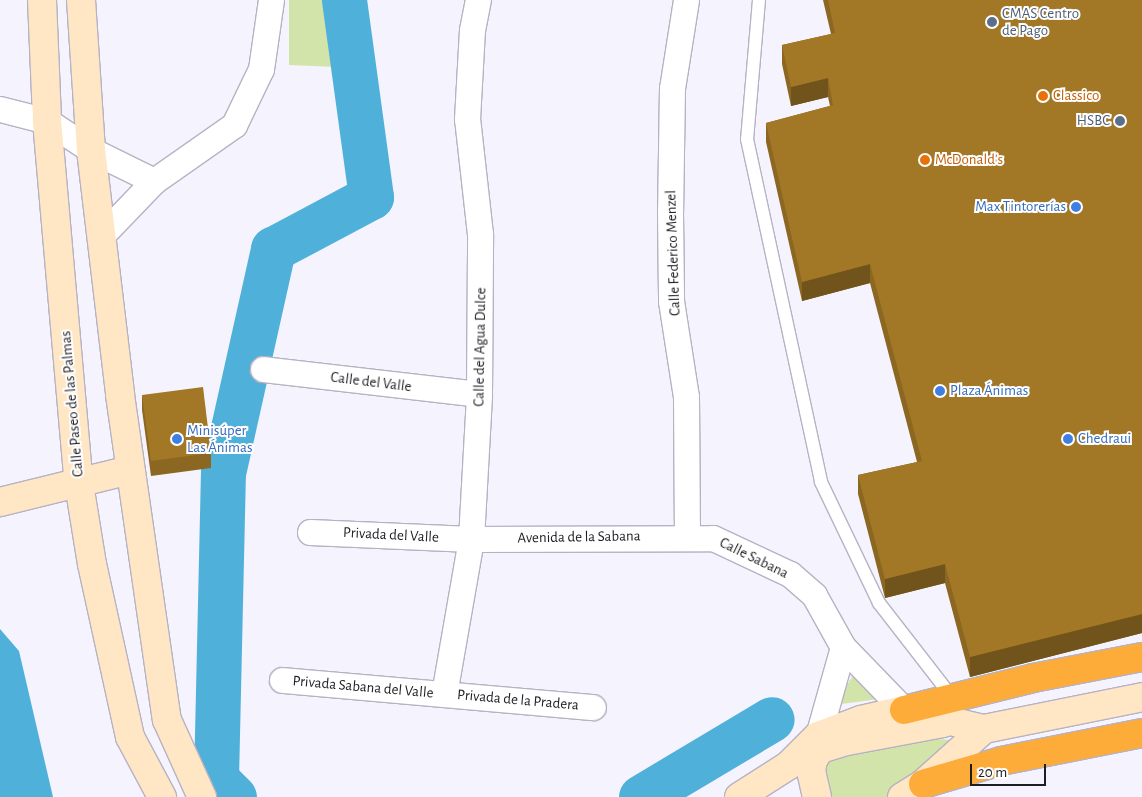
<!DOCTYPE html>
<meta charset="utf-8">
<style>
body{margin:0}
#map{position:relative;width:1142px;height:797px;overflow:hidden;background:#f5f3fe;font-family:"Alegreya Sans",sans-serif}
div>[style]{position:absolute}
.green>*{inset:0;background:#d2e4a9}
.water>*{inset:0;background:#4fb1d9}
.river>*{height:45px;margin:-22.5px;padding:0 22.5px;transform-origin:22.5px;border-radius:22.5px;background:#4fb1d9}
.roads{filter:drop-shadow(1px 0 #b6b2c3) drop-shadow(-1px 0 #b6b2c3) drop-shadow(0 1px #b6b2c3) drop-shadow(0 -1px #b6b2c3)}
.lane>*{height:12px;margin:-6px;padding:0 6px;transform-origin:6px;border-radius:6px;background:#fff}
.street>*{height:25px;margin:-12.5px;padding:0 12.5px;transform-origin:12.5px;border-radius:12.5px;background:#fff}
.secondary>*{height:28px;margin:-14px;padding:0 14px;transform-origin:14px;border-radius:14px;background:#ffe6c4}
.highway>*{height:28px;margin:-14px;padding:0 14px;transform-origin:14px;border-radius:14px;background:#feac39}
.wall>*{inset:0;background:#8b6722}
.shaded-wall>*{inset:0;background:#71541b}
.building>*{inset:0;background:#a27827}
.dots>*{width:14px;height:14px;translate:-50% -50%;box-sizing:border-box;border:2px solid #fff;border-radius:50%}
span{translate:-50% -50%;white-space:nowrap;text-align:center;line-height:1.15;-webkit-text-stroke:4px #fff;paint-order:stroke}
.service-label{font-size:15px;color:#4e5e75}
.left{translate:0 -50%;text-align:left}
.right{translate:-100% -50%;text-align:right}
.food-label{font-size:15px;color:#c56008}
.shop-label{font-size:15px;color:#366cbe}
.street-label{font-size:15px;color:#1e1d23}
.scale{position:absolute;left:970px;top:764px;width:76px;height:22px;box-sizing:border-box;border:2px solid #1e1d23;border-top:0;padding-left:6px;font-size:15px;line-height:18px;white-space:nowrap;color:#1e1d23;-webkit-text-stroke:4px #fff;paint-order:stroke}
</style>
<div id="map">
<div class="green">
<div style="clip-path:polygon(289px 0,337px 0,337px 67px,289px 65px)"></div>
<div style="clip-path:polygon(854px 674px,879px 699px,834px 705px)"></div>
<div style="clip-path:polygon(902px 737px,955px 740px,894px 797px,832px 797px,825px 782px,826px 758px)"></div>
</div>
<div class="water">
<div style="clip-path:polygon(0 629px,19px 651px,53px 797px,0 797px)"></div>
</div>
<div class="river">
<div style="left:234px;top:797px;width:25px;rotate:-135deg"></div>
<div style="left:216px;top:779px;width:306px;rotate:-88.7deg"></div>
<div style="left:223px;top:473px;width:230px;rotate:-77.4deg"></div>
<div style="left:273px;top:249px;width:111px;rotate:-28deg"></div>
<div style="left:371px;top:197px;width:199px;rotate:-97.8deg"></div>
<div style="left:641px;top:797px;width:152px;rotate:-30.8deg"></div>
</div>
<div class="roads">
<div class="lane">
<div style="left:759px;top:0;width:140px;rotate:94.9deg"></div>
<div style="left:747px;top:139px;width:351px;rotate:77.8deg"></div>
<div style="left:821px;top:482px;width:134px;rotate:64.4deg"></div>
<div style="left:879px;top:603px;width:119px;rotate:52.2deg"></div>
</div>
<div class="street">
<div style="left:686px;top:0;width:89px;rotate:99deg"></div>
<div style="left:672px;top:88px;width:125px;rotate:90.9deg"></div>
<div style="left:670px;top:213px;width:88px;rotate:89.3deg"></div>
<div style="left:671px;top:301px;width:97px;rotate:81.1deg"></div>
<div style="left:686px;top:397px;width:139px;rotate:89.6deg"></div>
<div style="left:0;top:109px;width:49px;rotate:14.3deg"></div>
<div style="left:47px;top:121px;width:53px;rotate:33.4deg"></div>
<div style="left:91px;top:150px;width:70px;rotate:26.2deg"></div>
<div style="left:101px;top:236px;width:76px;rotate:-46.1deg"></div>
<div style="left:154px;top:181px;width:98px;rotate:-35deg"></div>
<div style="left:234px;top:125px;width:62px;rotate:-64.3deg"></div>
<div style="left:261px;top:69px;width:70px;rotate:-81.8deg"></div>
<div style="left:263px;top:369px;width:217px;rotate:6.6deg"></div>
<div style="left:310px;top:532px;width:161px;rotate:2.5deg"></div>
<div style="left:471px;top:539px;width:242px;rotate:-0.2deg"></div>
<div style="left:713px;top:538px;width:85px;rotate:25.1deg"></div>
<div style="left:790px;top:574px;width:32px;rotate:41deg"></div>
<div style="left:814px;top:595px;width:60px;rotate:60.9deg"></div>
<div style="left:843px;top:647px;width:88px;rotate:45.9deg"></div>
<div style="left:282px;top:680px;width:312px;rotate:5deg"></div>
<div style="left:444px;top:694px;width:157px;rotate:-80.1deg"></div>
<div style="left:471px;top:539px;width:145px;rotate:-86.8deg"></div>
<div style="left:479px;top:394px;width:160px;rotate:-89.6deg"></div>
<div style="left:480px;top:234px;width:116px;rotate:-96.4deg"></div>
<div style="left:467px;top:119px;width:89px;rotate:-86.8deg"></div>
<div style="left:472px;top:30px;width:31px;rotate:-79deg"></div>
<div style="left:818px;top:736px;width:92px;rotate:-74.3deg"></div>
</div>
<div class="secondary">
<div style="left:42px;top:0;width:121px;rotate:87.6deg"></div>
<div style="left:47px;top:121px;width:364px;rotate:85deg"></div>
<div style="left:79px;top:484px;width:81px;rotate:80.8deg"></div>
<div style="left:92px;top:564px;width:177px;rotate:77.6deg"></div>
<div style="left:130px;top:737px;width:68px;rotate:61.9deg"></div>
<div style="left:81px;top:0;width:150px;rotate:86.2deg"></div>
<div style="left:91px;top:150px;width:247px;rotate:83.2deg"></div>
<div style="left:120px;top:395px;width:328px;rotate:81.8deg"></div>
<div style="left:167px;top:720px;width:85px;rotate:65.6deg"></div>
<div style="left:0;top:502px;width:134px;rotate:-13.8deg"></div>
<div style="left:739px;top:797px;width:59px;rotate:-32.6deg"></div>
<div style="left:789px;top:765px;width:41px;rotate:-45deg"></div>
<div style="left:818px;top:736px;width:46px;rotate:-20.4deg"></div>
<div style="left:861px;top:720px;width:44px;rotate:-13.1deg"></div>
<div style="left:904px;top:710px;width:82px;rotate:13.4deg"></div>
<div style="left:817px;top:797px;width:27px;rotate:-103deg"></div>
<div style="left:811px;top:771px;width:11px;rotate:-80deg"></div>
<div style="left:813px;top:760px;width:13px;rotate:-58deg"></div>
<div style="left:820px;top:749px;width:28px;rotate:-17deg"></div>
<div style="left:847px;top:741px;width:98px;rotate:-10.6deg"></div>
<div style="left:902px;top:797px;width:25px;rotate:-32deg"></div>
<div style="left:923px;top:784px;width:82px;rotate:-42deg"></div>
<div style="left:984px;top:729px;width:161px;rotate:-11.4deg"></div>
</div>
<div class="highway">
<div style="left:904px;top:710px;width:133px;rotate:-13.9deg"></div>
<div style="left:1033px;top:678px;width:111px;rotate:-10.9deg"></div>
<div style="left:923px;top:784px;width:81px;rotate:-16.4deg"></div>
<div style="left:1001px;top:761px;width:144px;rotate:-11.2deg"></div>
</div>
</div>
<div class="wall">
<div style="clip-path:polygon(823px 0,1142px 0,1142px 633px,970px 677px,945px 583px,885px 598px,858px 494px,858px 475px,917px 462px,870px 283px,802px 301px,766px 142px,766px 123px,830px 106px,828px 97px,791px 106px,782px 64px,782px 45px,831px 34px)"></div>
<div style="clip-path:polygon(142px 395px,211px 453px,211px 468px,151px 476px,142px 410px)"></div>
</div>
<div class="shaded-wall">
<div style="clip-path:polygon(828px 78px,828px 97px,791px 106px,791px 87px)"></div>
<div style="clip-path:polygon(870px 264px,870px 283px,802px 301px,802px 282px)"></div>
<div style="clip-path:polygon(945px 564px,945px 583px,885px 598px,885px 579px)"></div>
<div style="clip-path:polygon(1142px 614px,1142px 633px,970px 677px,970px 657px)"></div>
</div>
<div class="building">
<div style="clip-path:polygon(828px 0,1142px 0,1142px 614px,970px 657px,945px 564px,885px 579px,858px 475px,922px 461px,870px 264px,802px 282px,766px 123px,833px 105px,828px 78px,791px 87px,782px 45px,835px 33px)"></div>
<div style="clip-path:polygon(203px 387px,211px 453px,151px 461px,142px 395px)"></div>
</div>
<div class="dots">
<div style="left:992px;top:22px;background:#5c6f8a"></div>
<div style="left:1043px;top:96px;background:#e8710a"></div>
<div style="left:1120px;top:121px;background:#5c6f8a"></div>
<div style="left:925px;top:160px;background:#e8710a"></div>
<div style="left:1076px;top:207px;background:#3f7fe0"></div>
<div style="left:940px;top:391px;background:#3f7fe0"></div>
<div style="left:177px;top:439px;background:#3f7fe0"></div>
<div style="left:1068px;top:439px;background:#3f7fe0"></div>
</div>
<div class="service-label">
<span class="left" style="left:1002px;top:22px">CMAS Centro<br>de Pago</span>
<span class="right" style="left:1110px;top:121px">HSBC</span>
</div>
<div class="food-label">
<span class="left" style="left:1053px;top:96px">Classico</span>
<span class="left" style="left:935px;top:160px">McDonald's</span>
</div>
<div class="shop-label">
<span class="right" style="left:1066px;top:207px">Max Tintorerías</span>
<span class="left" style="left:950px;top:391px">Plaza Ánimas</span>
<span class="left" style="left:187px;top:439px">Minisúper<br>Las Ánimas</span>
<span class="left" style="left:1078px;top:439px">Chedraui</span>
</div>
<div class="street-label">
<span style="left:673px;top:253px;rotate:-92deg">Calle Federico Menzel</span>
<span style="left:480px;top:347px;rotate:-89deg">Calle del Agua Dulce</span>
<span style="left:371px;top:382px;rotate:7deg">Calle del Valle</span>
<span style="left:72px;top:404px;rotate:-95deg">Calle Paseo de las Palmas</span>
<span style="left:391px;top:535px;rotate:3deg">Privada del Valle</span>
<span style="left:579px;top:537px;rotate:-1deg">Avenida de la Sabana</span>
<span style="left:754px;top:558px;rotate:26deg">Calle Sabana</span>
<span style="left:363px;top:687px;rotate:5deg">Privada Sabana del Valle</span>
<span style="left:518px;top:700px;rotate:5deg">Privada de la Pradera</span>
</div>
<div class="scale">20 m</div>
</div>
